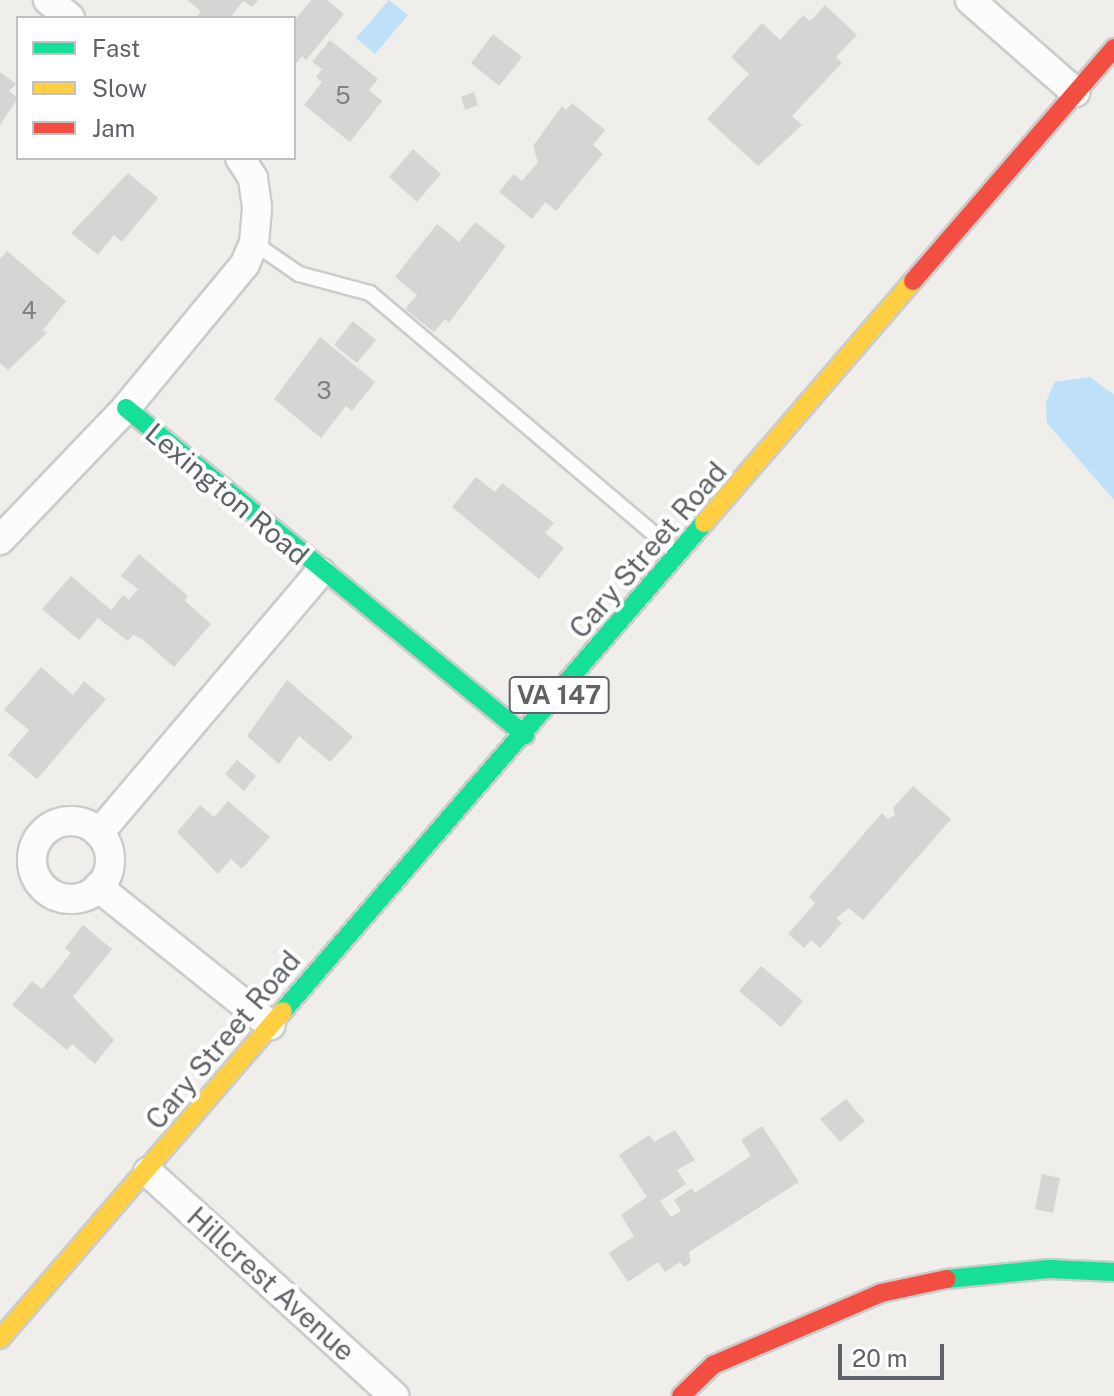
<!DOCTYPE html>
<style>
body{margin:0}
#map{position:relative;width:1114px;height:1396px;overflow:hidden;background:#efeeea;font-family:"Public Sans",sans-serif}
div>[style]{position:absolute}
.water>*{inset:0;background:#bfe0f9}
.building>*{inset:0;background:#d6d5d3}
.roads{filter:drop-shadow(2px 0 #cbcccc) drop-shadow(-2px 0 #cbcccc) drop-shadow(0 2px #cbcccc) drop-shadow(0 -2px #cbcccc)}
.lane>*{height:14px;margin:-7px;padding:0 7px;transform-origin:7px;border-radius:7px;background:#fdfcfc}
.street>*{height:28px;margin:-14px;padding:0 14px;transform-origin:14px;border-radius:14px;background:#fdfcfc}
.street>.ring{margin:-14px;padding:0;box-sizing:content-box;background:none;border:28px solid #fdfcfc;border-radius:50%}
.fast>*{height:18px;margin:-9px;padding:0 9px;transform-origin:9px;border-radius:9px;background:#16e098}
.slow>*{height:18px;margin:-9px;padding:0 9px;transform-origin:9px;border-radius:9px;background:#ffcf43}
.jam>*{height:18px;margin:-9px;padding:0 9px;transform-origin:9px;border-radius:9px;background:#f24e42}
span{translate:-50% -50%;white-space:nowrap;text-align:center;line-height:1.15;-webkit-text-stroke:8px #fff;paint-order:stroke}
.number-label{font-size:24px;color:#7e8184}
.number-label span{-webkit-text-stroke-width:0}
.shield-label span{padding:2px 6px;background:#fff;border:2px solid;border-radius:6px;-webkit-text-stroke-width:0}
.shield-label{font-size:26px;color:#5f6368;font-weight:700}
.street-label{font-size:28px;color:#5f6368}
.legend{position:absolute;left:16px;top:16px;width:280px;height:144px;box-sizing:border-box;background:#fff;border:2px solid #bfc1c3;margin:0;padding:10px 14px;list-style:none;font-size:24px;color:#5f6368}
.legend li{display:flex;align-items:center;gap:16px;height:40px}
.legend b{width:40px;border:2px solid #bfc1c3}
.scale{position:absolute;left:838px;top:1344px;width:106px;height:36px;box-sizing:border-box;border:4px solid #5f6368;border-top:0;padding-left:10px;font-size:24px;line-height:28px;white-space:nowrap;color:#5f6368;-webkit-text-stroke:6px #fff;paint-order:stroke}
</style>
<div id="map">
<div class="water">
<div style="clip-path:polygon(389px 0,408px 15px,375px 54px,356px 38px)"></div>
<div style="clip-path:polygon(1090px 377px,1114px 395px,1114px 500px,1047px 423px,1046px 402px,1055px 382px)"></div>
</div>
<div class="building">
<div style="clip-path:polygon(187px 0,258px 0,252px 7px,243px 1px,230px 18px,196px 18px,201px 11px)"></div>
<div style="clip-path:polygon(311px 0,327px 0,344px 14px,306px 60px,302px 56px,294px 66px,294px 21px)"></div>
<div style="clip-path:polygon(825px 5px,857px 35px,836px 57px,842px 63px,792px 116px,802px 125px,758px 166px,707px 119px,749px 74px,731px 57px,762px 23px,780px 40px,803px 15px,810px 21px)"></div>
<div style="clip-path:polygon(493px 34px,522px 57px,499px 86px,471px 63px)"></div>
<div style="clip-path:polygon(330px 40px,378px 79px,369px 90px,382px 101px,350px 142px,304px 105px,322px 82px,316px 77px,322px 69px,312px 62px)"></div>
<div style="clip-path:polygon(0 72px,16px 84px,9px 91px,18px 98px,0 125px)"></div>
<div style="clip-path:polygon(474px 92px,478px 105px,465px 110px,461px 97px)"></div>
<div style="clip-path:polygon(572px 103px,605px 130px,593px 145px,603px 154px,556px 211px,545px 202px,532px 219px,499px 192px,514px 174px,522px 181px,538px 162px,533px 146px,562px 106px,566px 110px)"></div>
<div style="clip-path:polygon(413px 149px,441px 174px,417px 202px,389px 177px)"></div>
<div style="clip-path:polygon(128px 173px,158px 198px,122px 242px,114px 235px,98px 255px,71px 233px)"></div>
<div style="clip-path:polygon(475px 222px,506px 246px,449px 323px,445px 319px,434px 332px,405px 309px,417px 295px,395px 277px,437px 224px,459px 242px)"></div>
<div style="clip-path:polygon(7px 251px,66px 301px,43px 330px,47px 333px,8px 370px,0 363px,0 259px)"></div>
<div style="clip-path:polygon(353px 321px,376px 340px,357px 363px,334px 345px)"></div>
<div style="clip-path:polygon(320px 337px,375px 382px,352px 411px,346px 406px,321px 438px,274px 399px)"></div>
<div style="clip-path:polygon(476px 477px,495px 492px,502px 483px,554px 523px,545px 533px,564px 548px,539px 579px,452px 507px)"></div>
<div style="clip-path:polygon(139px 554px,188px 596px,185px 601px,211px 624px,174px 667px,142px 639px,133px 635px,128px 641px,98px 618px,79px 640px,42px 609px,71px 576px,111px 610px,123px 595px,129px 600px,138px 589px,121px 576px)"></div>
<div style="clip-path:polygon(41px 667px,73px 695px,84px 681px,106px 699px,37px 779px,8px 755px,29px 730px,4px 710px)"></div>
<div style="clip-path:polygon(287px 680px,353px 737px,330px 762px,299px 736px,279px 764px,247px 736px)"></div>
<div style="clip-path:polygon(237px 760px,256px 776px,244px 791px,225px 774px)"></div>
<div style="clip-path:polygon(913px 786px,951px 819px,863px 920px,849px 908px,836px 918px,842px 923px,820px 948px,811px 940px,804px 948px,788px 934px,815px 903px,809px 897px,882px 813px,888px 819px,895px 815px,893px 808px)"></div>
<div style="clip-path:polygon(228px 801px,270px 837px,242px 869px,231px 859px,218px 874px,177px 832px,200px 805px,214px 817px)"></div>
<div style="clip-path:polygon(83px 925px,112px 949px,73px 997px,114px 1040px,95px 1064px,72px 1044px,67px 1050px,12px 1005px,32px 981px,42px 989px,71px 953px,65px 948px)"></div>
<div style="clip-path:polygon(761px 966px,803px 1001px,781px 1027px,739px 991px)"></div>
<div style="clip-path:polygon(846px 1099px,865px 1121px,840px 1142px,820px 1119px)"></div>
<div style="clip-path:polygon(762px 1126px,799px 1182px,689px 1252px,691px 1262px,684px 1267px,680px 1262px,665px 1272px,658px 1262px,628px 1282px,609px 1253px,634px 1236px,621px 1215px,647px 1197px,619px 1155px,649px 1135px,654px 1142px,675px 1130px,695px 1160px,677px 1170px,686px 1184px,660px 1201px,671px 1217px,681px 1211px,674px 1200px,692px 1188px,695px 1193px,751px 1156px,741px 1140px)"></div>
<div style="clip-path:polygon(1042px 1174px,1060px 1178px,1053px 1213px,1035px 1209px)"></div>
</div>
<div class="roads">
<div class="lane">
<div style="left:254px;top:243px;width:55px;rotate:34.6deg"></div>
<div style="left:299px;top:274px;width:73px;rotate:15deg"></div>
<div style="left:370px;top:293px;width:397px;rotate:40.3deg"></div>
</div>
<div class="street">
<div style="left:48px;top:0;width:28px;rotate:39deg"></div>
<div style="left:970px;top:0;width:140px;rotate:41.2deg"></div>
<div style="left:0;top:540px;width:182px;rotate:-46.3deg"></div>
<div style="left:126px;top:408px;width:187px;rotate:-50.4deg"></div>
<div style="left:245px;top:264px;width:23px;rotate:-67deg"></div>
<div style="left:254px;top:243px;width:36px;rotate:-85deg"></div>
<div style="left:257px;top:207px;width:29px;rotate:-98deg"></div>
<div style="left:253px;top:178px;width:24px;rotate:-123deg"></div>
<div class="ring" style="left:32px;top:821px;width:50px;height:50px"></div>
<div style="left:99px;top:833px;width:342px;rotate:-49.7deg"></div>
<div style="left:98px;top:887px;width:221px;rotate:38.7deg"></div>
<div style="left:148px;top:1172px;width:333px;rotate:42.3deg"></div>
</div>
<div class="fast">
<div style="left:126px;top:408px;width:516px;rotate:39.34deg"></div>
<div style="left:283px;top:1011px;width:645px;rotate:-49.22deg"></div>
<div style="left:947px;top:1279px;width:102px;rotate:-5.6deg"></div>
<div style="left:1049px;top:1269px;width:65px;rotate:2.6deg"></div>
</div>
<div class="slow">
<div style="left:704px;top:523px;width:320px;rotate:-49.2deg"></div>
<div style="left:0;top:1339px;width:433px;rotate:-49.2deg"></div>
</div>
<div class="jam">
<div style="left:913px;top:281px;width:308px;rotate:-49.2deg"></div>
<div style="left:681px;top:1396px;width:45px;rotate:-44.1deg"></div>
<div style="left:713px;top:1365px;width:183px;rotate:-23.2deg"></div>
<div style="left:881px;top:1293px;width:67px;rotate:-12deg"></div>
</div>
</div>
<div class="number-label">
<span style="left:343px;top:96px">5</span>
<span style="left:29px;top:311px">4</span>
<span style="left:324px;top:391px">3</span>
</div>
<div class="shield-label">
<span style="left:559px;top:695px">VA 147</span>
</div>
<div class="street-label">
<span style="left:227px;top:494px;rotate:40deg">Lexington Road</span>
<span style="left:648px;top:550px;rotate:-49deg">Cary Street Road</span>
<span style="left:223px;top:1040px;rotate:-50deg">Cary Street Road</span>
<span style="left:271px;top:1284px;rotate:42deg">Hillcrest Avenue</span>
</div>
<ul class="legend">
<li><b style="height:10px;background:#16e098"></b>Fast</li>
<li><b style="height:10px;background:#ffcf43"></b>Slow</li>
<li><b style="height:10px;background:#f24e42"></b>Jam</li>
</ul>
<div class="scale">20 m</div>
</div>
